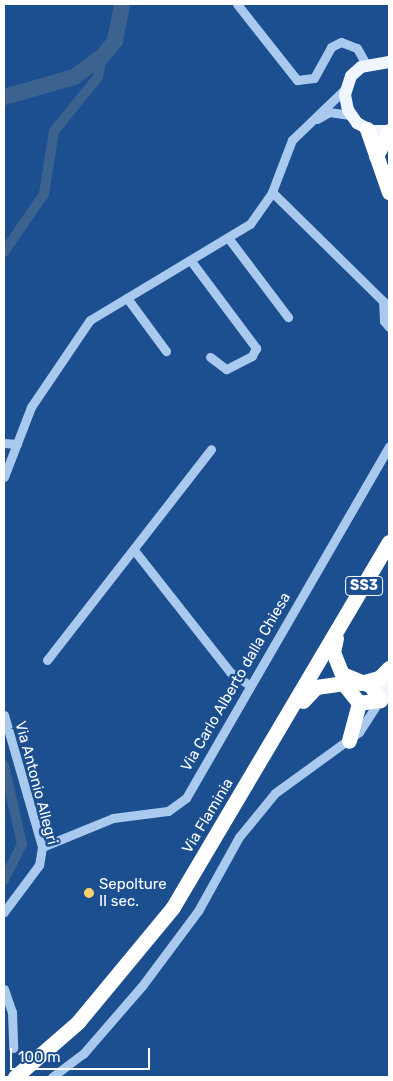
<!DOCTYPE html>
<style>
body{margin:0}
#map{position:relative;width:393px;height:1081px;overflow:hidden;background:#1b4f8f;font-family:Rubik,sans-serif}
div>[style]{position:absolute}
.canal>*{height:10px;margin:-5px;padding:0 5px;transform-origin:5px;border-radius:5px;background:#3c6290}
.river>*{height:16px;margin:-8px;padding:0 8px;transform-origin:8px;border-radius:8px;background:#3c6290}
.minor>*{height:9px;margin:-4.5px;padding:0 4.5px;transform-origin:4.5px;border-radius:4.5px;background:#a9c9ee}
.major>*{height:12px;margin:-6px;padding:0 6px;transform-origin:6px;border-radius:6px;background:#f0f6ff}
.highway>*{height:15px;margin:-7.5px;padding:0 7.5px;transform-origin:7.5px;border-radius:7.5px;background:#fff}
.dots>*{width:14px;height:14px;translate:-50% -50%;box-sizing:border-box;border:2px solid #1b4f8f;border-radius:50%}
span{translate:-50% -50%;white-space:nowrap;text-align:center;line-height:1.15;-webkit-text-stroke:5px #1b4f8f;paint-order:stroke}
.shield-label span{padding:1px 4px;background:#1b4f8f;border:1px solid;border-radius:4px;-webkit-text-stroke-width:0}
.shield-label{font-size:14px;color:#fff;font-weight:700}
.street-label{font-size:15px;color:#fff}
.poi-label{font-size:15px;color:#fff}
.left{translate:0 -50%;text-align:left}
.frame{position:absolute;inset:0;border:5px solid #fff;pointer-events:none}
.scale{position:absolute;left:10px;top:1048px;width:140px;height:22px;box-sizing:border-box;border:2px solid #fff;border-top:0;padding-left:6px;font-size:15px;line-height:18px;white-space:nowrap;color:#fff;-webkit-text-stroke:4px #1b4f8f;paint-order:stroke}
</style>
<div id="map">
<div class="canal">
<div style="left:4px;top:252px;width:70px;rotate:-55.4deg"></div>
<div style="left:44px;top:194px;width:64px;rotate:-81deg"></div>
<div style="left:54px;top:131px;width:70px;rotate:-50.8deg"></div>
<div style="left:98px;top:77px;width:20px;rotate:-79deg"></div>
<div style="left:4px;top:765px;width:81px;rotate:77.2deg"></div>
<div style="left:22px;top:844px;width:40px;rotate:116.6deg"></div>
</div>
<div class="river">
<div style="left:4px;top:97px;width:73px;rotate:-15.9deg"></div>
<div style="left:74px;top:77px;width:34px;rotate:-36deg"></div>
<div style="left:102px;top:57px;width:21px;rotate:-51deg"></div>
<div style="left:115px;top:41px;width:38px;rotate:-79deg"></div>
</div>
<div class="minor">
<div style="left:237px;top:4px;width:97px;rotate:51.7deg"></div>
<div style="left:297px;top:80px;width:17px;rotate:-7deg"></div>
<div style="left:314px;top:78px;width:35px;rotate:-61deg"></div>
<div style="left:331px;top:47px;width:11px;rotate:-27deg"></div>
<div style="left:341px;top:42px;width:17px;rotate:21deg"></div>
<div style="left:357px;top:48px;width:18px;rotate:61deg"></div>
<div style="left:317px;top:119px;width:14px;rotate:-30deg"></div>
<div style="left:329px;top:112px;width:21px;rotate:8deg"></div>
<div style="left:272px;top:192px;width:156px;rotate:44.5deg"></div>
<div style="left:383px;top:301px;width:20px;rotate:87deg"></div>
<div style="left:384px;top:321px;width:8px;rotate:50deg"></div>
<div style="left:229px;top:239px;width:98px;rotate:52.9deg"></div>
<div style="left:191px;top:261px;width:109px;rotate:53.2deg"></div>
<div style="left:256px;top:348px;width:9px;rotate:117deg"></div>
<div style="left:252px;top:356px;width:29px;rotate:153deg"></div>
<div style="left:226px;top:369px;width:20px;rotate:-143deg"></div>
<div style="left:127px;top:298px;width:66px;rotate:53.7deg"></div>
<div style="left:4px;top:443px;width:13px;rotate:4deg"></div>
<div style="left:4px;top:477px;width:75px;rotate:-68.9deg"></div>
<div style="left:31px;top:407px;width:105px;rotate:-55.9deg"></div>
<div style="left:90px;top:320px;width:187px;rotate:-31deg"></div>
<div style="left:250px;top:224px;width:39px;rotate:-55deg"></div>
<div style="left:272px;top:192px;width:56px;rotate:-69deg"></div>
<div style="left:292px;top:140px;width:75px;rotate:-43.9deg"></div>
<div style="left:134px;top:550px;width:155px;rotate:51.8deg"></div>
<div style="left:230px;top:672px;width:23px;rotate:34deg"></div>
<div style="left:47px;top:660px;width:267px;rotate:-52.1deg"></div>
<div style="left:4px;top:715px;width:137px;rotate:73.9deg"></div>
<div style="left:42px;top:847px;width:18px;rotate:99deg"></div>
<div style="left:39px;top:865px;width:59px;rotate:126.7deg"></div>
<div style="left:42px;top:847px;width:77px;rotate:-22.2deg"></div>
<div style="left:113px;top:818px;width:55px;rotate:-7.3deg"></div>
<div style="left:168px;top:811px;width:22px;rotate:-36deg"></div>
<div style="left:186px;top:798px;width:406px;rotate:-60deg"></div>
<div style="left:4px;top:989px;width:24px;rotate:71deg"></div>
<div style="left:12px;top:1012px;width:36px;rotate:88deg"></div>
<div style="left:52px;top:1077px;width:39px;rotate:-37deg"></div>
<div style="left:83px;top:1054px;width:90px;rotate:-49.1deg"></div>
<div style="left:142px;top:986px;width:94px;rotate:-53.3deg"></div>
<div style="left:198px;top:911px;width:85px;rotate:-61deg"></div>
<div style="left:239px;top:837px;width:57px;rotate:-50.7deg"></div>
<div style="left:275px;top:793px;width:104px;rotate:-36deg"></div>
<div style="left:359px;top:732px;width:38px;rotate:-57deg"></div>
</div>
<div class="major">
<div style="left:389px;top:62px;width:28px;rotate:170deg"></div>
<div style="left:361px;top:67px;width:13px;rotate:138deg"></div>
<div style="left:351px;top:76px;width:20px;rotate:108deg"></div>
<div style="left:345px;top:95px;width:15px;rotate:79deg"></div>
<div style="left:348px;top:110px;width:16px;rotate:55deg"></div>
<div style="left:357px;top:123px;width:17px;rotate:28deg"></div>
<div style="left:372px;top:131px;width:17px"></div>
<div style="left:380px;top:700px;width:20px;rotate:-63deg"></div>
</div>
<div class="highway">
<div style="left:367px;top:129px;width:67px;rotate:70.8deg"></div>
<div style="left:376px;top:156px;width:28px;rotate:-63deg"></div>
<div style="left:336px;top:638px;width:14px;rotate:102deg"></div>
<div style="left:333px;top:652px;width:24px;rotate:68deg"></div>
<div style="left:342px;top:674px;width:31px;rotate:22deg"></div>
<div style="left:371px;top:686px;width:17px;rotate:57deg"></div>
<div style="left:380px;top:700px;width:21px;rotate:172deg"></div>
<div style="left:361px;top:683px;width:19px;rotate:-16deg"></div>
<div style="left:379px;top:678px;width:14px;rotate:-45deg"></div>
<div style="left:303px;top:701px;width:19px;rotate:-47deg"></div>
<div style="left:316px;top:687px;width:27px;rotate:-8deg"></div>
<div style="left:343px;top:683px;width:26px;rotate:51deg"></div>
<div style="left:359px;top:703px;width:39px;rotate:105deg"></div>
<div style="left:15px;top:1077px;width:84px;rotate:-41.1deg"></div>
<div style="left:78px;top:1022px;width:149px;rotate:-50.4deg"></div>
<div style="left:173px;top:907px;width:424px;rotate:-59.4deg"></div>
</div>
<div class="dots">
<div style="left:89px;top:893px;background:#ffd166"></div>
</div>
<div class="shield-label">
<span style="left:364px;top:586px">SS3</span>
</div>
<div class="street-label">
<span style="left:236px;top:682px;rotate:-60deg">Via Carlo Alberto dalla Chiesa</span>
<span style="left:36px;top:783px;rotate:75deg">Via Antonio Allegri</span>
<span style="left:208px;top:816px;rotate:-59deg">Via Flaminia</span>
</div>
<div class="poi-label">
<span class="left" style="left:99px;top:893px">Sepolture<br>II sec.</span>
</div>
<div class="frame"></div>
<div class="scale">100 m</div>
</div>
